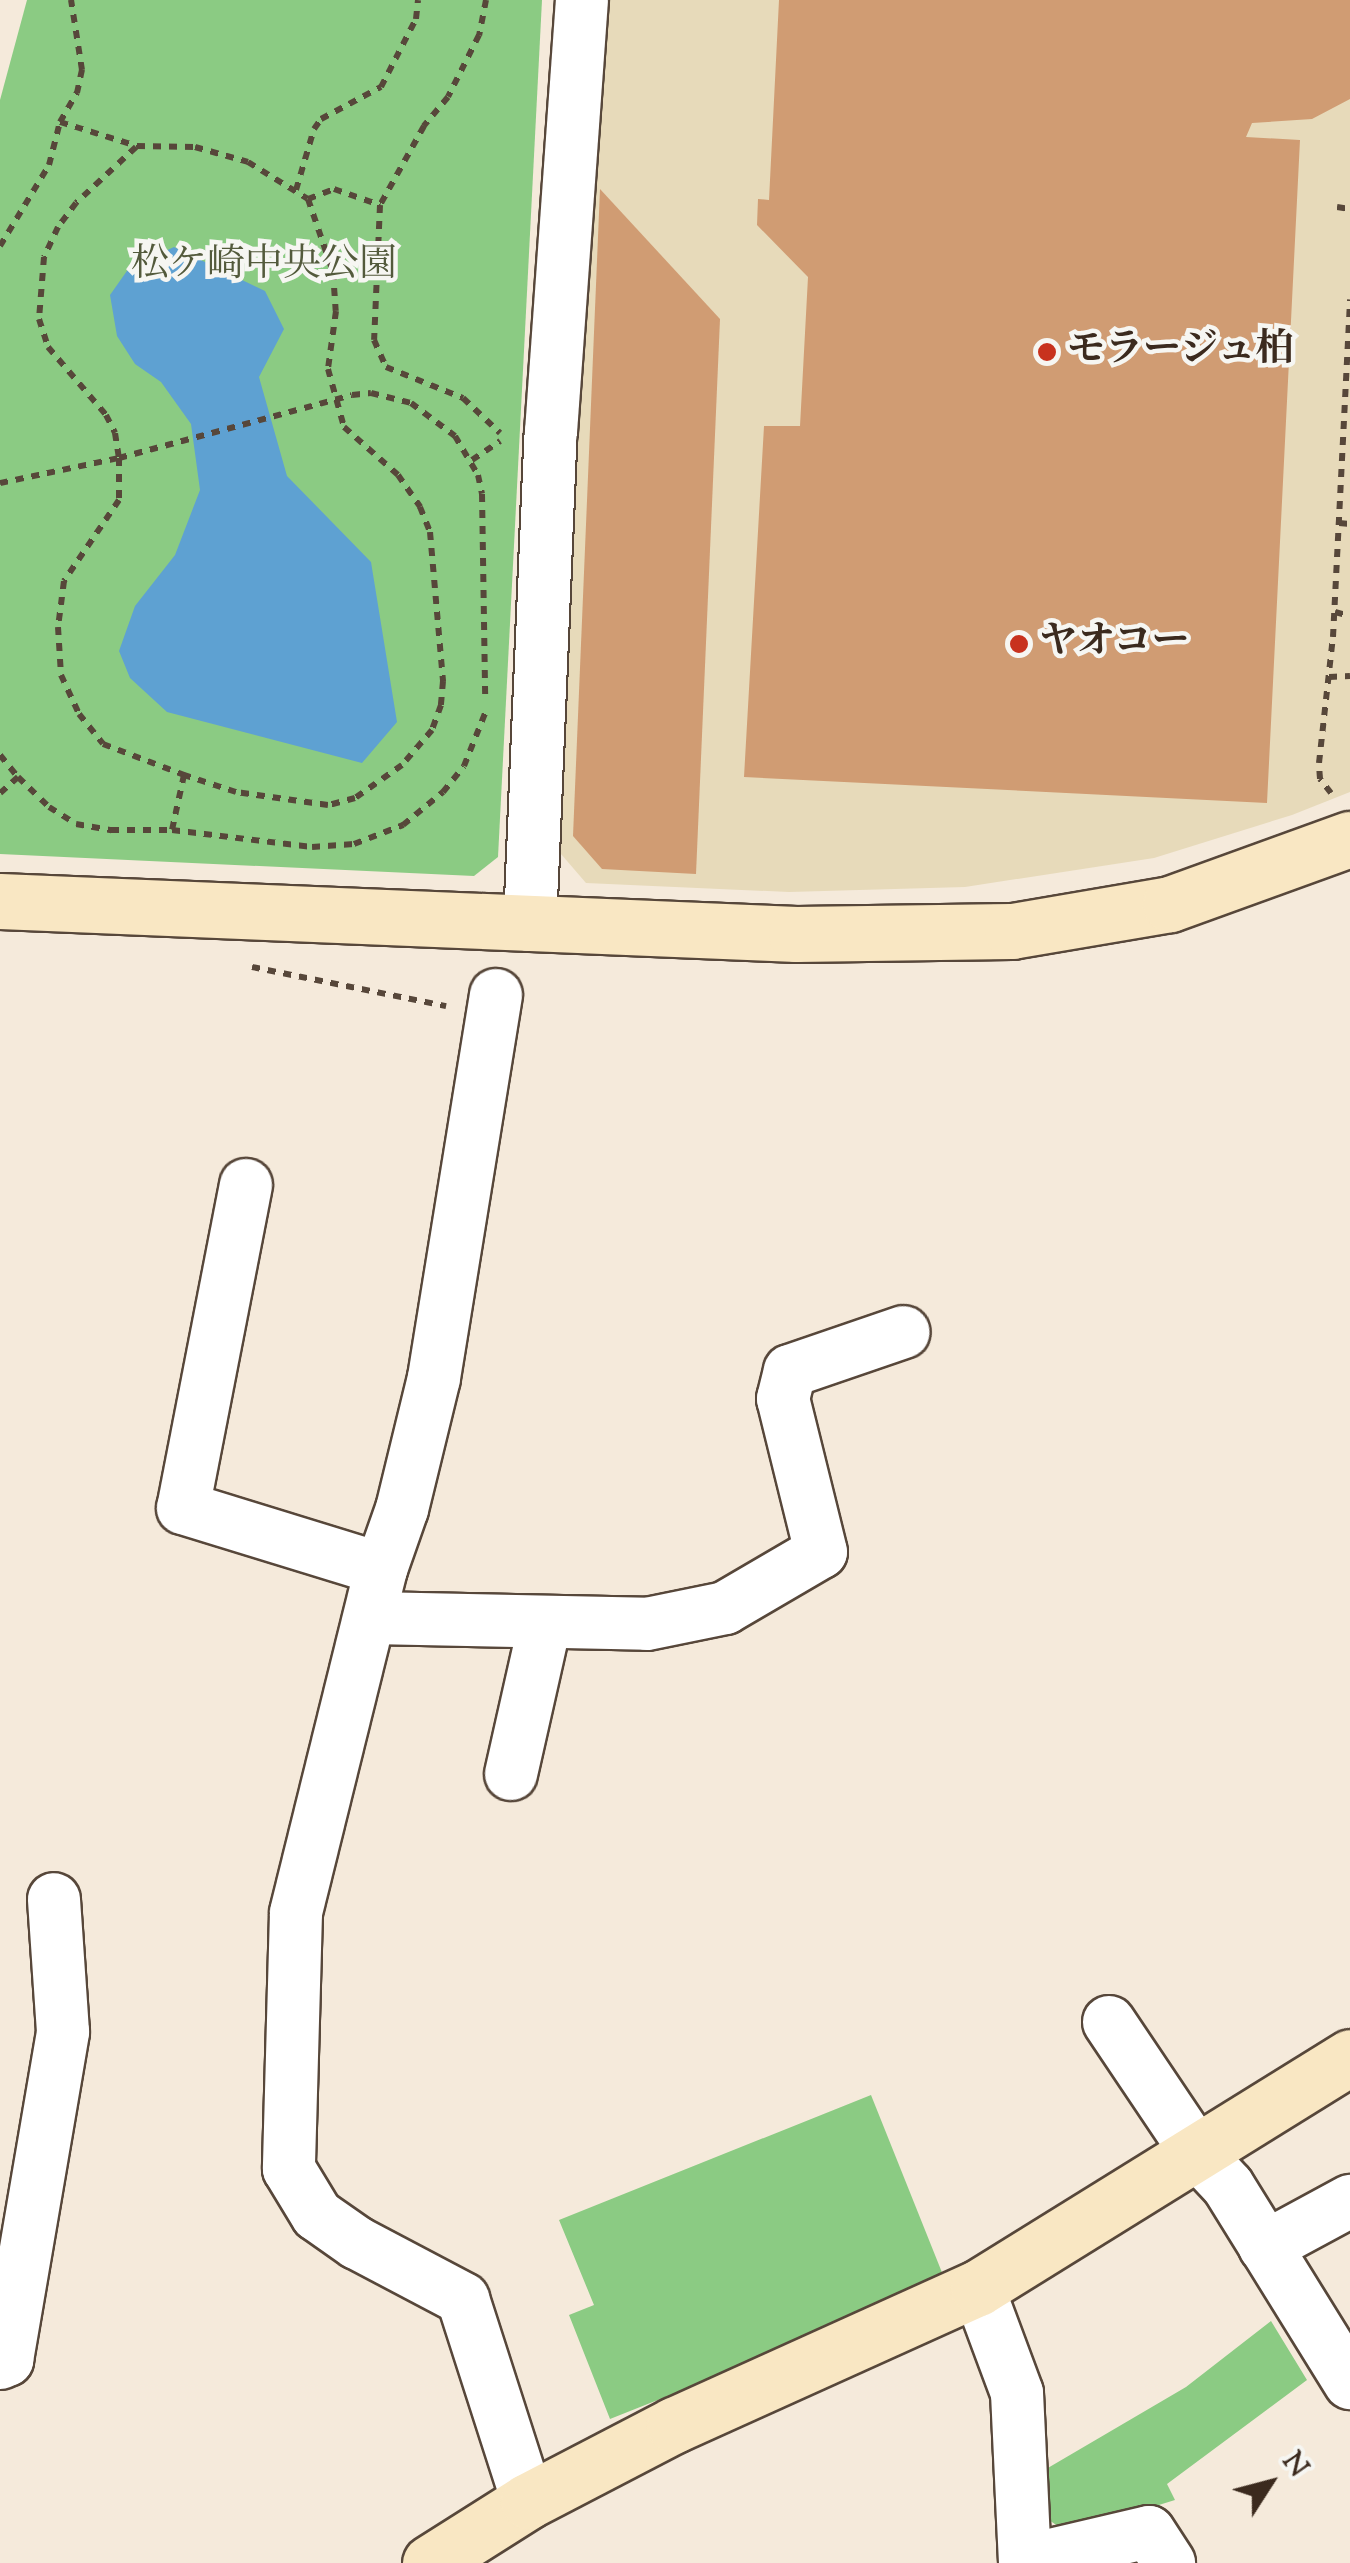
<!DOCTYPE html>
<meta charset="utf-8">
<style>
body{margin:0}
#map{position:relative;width:1350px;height:2563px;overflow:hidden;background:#f5eadb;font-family:"Sorts Mill Goudy","Noto Serif JP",serif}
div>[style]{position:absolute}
.built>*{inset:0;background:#e7daba}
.green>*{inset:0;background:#8bcb83}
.water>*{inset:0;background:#5ea1d2}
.building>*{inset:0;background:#d09c73}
.path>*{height:6px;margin-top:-3px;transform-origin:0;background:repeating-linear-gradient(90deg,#57473a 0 8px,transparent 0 16px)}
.roads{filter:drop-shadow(2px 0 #57473a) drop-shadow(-2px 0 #57473a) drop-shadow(0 2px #57473a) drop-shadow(0 -2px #57473a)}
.street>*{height:52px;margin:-26px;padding:0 26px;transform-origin:26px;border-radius:26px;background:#fff}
.secondary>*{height:55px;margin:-27.5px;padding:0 27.5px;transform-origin:27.5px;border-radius:27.5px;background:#f9e7c3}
.dots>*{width:28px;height:28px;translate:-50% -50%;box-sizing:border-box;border:5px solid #f6f6f2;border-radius:50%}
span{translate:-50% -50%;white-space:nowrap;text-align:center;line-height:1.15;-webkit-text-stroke:9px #f6f6f2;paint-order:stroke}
.park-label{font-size:38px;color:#535a3c}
.poi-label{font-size:38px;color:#3b2a1e;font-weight:700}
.left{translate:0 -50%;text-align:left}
.north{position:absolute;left:1220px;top:2433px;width:100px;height:100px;-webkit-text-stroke:8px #f6f6f2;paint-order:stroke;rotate:54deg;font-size:28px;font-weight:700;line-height:40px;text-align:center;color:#3b2a1e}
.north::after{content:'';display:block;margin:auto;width:35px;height:45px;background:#3b2a1e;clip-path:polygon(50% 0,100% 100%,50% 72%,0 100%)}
</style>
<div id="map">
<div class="built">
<div style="clip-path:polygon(599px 0,1350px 0,1350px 792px,1292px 815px,1154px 858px,965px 887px,789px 892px,586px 883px,555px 847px)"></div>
</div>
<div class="green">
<div style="clip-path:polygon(27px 0,542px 0,498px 857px,474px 876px,0 854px,0 100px)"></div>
<div style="clip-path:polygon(871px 2095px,947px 2285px,610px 2419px,569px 2315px,594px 2305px,559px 2220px)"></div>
<div style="clip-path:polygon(1271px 2321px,1307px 2380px,1167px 2484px,1175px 2500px,1068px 2533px,1049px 2520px,1041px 2472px,1186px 2387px)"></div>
</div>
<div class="water">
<div style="clip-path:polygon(174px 247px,265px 291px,284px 329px,259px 377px,287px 476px,371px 562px,397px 722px,362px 763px,167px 712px,130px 678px,119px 651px,135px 606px,175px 555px,200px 490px,191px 424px,161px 382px,135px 364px,117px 336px,110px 295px,129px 268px)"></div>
</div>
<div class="building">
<div style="clip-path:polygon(779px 0,1350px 0,1350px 99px,1312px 119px,1252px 123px,1246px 137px,1300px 140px,1267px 803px,744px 777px,764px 426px,800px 426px,808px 277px,757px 225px,758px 199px,769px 200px)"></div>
<div style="clip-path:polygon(600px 189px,720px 319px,696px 874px,602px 869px,573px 836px)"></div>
</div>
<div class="path">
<div style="left:486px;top:0;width:36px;rotate:101deg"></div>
<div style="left:479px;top:35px;width:69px;rotate:116.6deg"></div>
<div style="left:448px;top:97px;width:38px;rotate:130deg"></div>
<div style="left:424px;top:126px;width:90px;rotate:119.1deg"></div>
<div style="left:380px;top:205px;width:135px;rotate:92.5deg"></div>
<div style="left:374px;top:340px;width:30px;rotate:66deg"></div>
<div style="left:386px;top:367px;width:83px;rotate:21.9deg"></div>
<div style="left:463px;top:398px;width:51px;rotate:43.4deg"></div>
<div style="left:60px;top:122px;width:81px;rotate:17.3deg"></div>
<div style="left:137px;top:146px;width:58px;rotate:1deg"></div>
<div style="left:195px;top:147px;width:55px;rotate:15.8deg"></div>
<div style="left:248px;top:162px;width:70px;rotate:31.7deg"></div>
<div style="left:308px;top:199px;width:77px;rotate:71.1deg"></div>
<div style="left:333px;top:272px;width:39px;rotate:86deg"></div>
<div style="left:336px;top:311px;width:59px;rotate:97.9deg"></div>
<div style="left:328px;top:369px;width:60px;rotate:74.6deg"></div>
<div style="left:344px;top:427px;width:72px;rotate:41.6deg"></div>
<div style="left:398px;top:475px;width:39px;rotate:55deg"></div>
<div style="left:420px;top:507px;width:27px;rotate:68deg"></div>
<div style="left:430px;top:532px;width:150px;rotate:85deg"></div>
<div style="left:443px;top:681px;width:24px;rotate:95deg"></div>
<div style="left:441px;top:705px;width:27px;rotate:110deg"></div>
<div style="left:432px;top:730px;width:46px;rotate:130.6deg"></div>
<div style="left:402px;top:765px;width:57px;rotate:144.9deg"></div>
<div style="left:355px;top:798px;width:28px;rotate:165deg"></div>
<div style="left:328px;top:805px;width:93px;rotate:-172deg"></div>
<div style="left:236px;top:792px;width:55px;rotate:-161.9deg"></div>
<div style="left:136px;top:147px;width:82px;rotate:137deg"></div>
<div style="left:76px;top:203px;width:30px;rotate:127deg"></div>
<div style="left:58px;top:227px;width:33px;rotate:115deg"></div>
<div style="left:44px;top:257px;width:62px;rotate:94.6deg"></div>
<div style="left:39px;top:319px;width:29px;rotate:72deg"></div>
<div style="left:48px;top:347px;width:89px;rotate:49.5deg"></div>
<div style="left:106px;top:415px;width:20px;rotate:63deg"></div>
<div style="left:115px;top:433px;width:25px;rotate:81deg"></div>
<div style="left:119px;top:458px;width:42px;rotate:90deg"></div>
<div style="left:119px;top:500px;width:98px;rotate:124.2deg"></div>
<div style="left:64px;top:581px;width:46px;rotate:97.4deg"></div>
<div style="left:58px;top:627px;width:48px;rotate:86.4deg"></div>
<div style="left:61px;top:675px;width:43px;rotate:65.2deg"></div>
<div style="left:79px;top:714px;width:38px;rotate:51deg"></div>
<div style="left:103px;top:744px;width:87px;rotate:20.9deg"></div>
<div style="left:184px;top:775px;width:56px;rotate:102.3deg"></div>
<div style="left:296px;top:190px;width:64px;rotate:-73.6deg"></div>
<div style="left:314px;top:129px;width:12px;rotate:-55deg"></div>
<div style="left:321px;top:119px;width:68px;rotate:-28.1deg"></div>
<div style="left:381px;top:87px;width:76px;rotate:-62.8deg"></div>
<div style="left:416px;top:19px;width:19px;rotate:-84deg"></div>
<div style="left:308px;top:199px;width:28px;rotate:-21deg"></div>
<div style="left:334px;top:189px;width:49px;rotate:19.2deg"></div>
<div style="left:1337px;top:207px;width:13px;rotate:9deg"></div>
<div style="left:0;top:246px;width:95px;rotate:-58.8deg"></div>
<div style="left:49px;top:165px;width:44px;rotate:-75.7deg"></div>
<div style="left:60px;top:122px;width:34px;rotate:-60deg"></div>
<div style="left:77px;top:93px;width:24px;rotate:-78deg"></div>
<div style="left:82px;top:70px;width:71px;rotate:-98.9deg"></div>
<div style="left:472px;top:460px;width:34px;rotate:-34deg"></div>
<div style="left:0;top:483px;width:122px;rotate:-11.9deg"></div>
<div style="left:119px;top:458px;width:241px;rotate:-15.1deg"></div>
<div style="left:352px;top:395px;width:19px;rotate:-6deg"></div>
<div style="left:371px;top:393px;width:41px;rotate:14deg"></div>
<div style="left:411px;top:403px;width:55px;rotate:36.9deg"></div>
<div style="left:455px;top:436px;width:45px;rotate:59.5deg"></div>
<div style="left:478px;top:475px;width:19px;rotate:78deg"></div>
<div style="left:482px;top:494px;width:200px;rotate:89.1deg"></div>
<div style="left:1339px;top:523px;width:11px;rotate:5deg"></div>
<div style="left:1335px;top:612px;width:16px;rotate:15deg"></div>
<div style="left:1329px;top:677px;width:21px;rotate:-3deg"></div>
<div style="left:0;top:755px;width:28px;rotate:51deg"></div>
<div style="left:18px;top:777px;width:24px;rotate:138deg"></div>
<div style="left:18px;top:777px;width:43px;rotate:44.1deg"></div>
<div style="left:49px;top:807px;width:32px;rotate:32deg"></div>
<div style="left:76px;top:824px;width:36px;rotate:10deg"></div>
<div style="left:111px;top:830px;width:61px"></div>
<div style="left:172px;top:830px;width:141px;rotate:6.9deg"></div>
<div style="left:312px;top:847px;width:42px;rotate:-4.1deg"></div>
<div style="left:354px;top:844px;width:53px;rotate:-21.2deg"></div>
<div style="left:403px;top:825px;width:52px;rotate:-39.5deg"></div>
<div style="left:443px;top:792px;width:33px;rotate:-51deg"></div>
<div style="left:464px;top:766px;width:59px;rotate:-68.2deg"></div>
<div style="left:1331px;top:793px;width:18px;rotate:-128deg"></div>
<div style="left:1320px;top:779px;width:16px;rotate:-94deg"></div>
<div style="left:1319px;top:763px;width:127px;rotate:-83.7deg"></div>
<div style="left:1333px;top:637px;width:338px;rotate:-87.1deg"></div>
<div style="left:252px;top:967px;width:198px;rotate:11.4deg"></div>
</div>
<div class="roads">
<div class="street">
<div style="left:530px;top:925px;width:493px;rotate:-87.6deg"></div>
<div style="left:551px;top:432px;width:433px;rotate:-85.9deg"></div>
<div style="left:496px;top:995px;width:388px;rotate:99.2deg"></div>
<div style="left:434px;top:1378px;width:135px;rotate:103.7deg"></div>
<div style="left:402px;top:1509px;width:64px;rotate:109.3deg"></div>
<div style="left:381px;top:1569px;width:354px;rotate:103.9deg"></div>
<div style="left:296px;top:1913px;width:256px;rotate:91.6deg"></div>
<div style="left:289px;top:2169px;width:54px;rotate:58.7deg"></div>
<div style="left:317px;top:2215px;width:49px;rotate:35deg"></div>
<div style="left:357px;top:2243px;width:120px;rotate:27.8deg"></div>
<div style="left:463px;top:2299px;width:212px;rotate:72.2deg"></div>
<div style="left:246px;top:1185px;width:329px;rotate:101deg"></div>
<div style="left:183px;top:1508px;width:207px;rotate:17.1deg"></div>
<div style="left:372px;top:1618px;width:275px;rotate:1.2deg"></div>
<div style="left:647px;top:1624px;width:80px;rotate:-11.6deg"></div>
<div style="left:725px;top:1608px;width:111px;rotate:-30.3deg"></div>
<div style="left:821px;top:1552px;width:158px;rotate:-103.9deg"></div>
<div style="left:783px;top:1399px;width:29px;rotate:-76deg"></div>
<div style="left:790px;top:1371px;width:120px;rotate:-18.9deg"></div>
<div style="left:511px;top:1774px;width:155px;rotate:-77.3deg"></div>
<div style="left:1109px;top:2022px;width:158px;rotate:56.1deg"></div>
<div style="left:1197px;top:2153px;width:45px;rotate:46.8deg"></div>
<div style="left:1228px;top:2186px;width:232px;rotate:58.2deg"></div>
<div style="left:1265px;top:2247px;width:97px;rotate:-28.4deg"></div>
<div style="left:978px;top:2288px;width:112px;rotate:69.6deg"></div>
<div style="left:1017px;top:2393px;width:170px;rotate:87.3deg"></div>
<div style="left:0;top:2363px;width:8px;rotate:-23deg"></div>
<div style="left:7px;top:2360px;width:333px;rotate:-80.3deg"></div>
<div style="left:63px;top:2032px;width:133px;rotate:-93.9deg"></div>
<div style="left:1025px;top:2561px;width:127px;rotate:-13.2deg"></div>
<div style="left:1149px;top:2532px;width:37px;rotate:57deg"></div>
</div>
<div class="secondary">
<div style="left:0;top:901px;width:797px;rotate:2.37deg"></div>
<div style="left:796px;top:934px;width:216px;rotate:-0.8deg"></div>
<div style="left:1012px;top:931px;width:160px;rotate:-9.7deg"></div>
<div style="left:1170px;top:904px;width:191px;rotate:-19.9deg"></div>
<div style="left:430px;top:2563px;width:116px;rotate:-32.3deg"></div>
<div style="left:528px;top:2501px;width:165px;rotate:-27.5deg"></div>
<div style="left:674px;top:2425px;width:333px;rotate:-24.3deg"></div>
<div style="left:978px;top:2288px;width:438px;rotate:-31.8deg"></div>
</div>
</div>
<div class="dots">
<div style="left:1047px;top:352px;background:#c8321e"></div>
<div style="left:1019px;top:644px;background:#c8321e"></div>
</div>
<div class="park-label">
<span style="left:264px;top:267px">松ケ崎中央公園</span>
</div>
<div class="poi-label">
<span class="left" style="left:1067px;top:352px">モラージュ柏</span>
<span class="left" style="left:1039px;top:644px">ヤオコー</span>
</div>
<div class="north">N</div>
</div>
